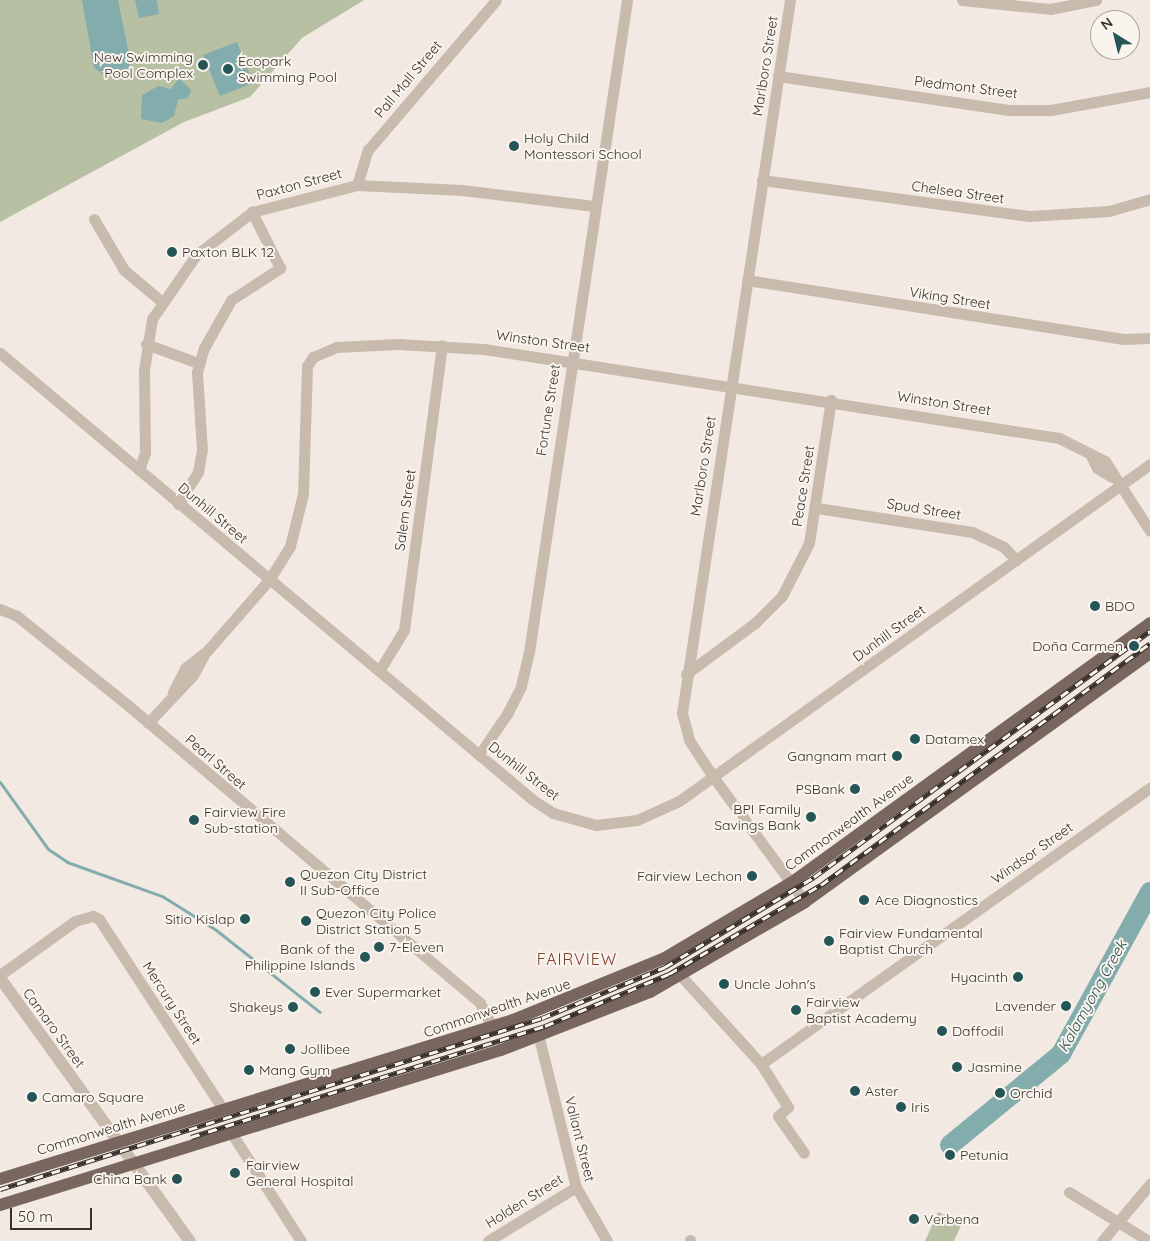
<!DOCTYPE html>
<meta charset="utf-8">
<style>
body{margin:0}
#map{position:relative;width:1150px;height:1241px;overflow:hidden;background:#f2eae2;font-family:Quicksand,sans-serif}
div>[style]{position:absolute}
.green>*{inset:0;background:#b7c0a3}
.water>*{inset:0;background:#83acad}
.stream>*{height:3px;margin:-1.5px;padding:0 1.5px;transform-origin:1.5px;border-radius:1.5px;background:#83acad}
.river>*{height:20px;margin:-10px;padding:0 10px;transform-origin:10px;border-radius:10px;background:#83acad}
.minor>*{height:11px;margin:-5.5px;padding:0 5.5px;transform-origin:5.5px;border-radius:5.5px;background:#c9baae}
.tertiary>*{height:12px;margin:-6px;padding:0 6px;transform-origin:6px;border-radius:6px;background:#c9baae}
.primary>*{height:12px;margin:-6px;padding:0 6px;transform-origin:6px;border-radius:6px;background:#79675f}
.rail>*{height:5px;margin-top:-2.5px;transform-origin:0;background:repeating-linear-gradient(90deg,#faf4ee 0 9px,#39302c 0 18px);box-sizing:border-box;border-block:1px solid #39302c}
.dots>*{width:14px;height:14px;translate:-50% -50%;box-sizing:border-box;border:2px solid #faf4ee;border-radius:50%}
span{translate:-50% -50%;white-space:nowrap;text-align:center;line-height:1.15;-webkit-text-stroke:4px #faf4ee;paint-order:stroke}
.poi-label{font-size:14px;color:#39302c}
.right{translate:-100% -50%;text-align:right}
.left{translate:0 -50%;text-align:left}
.street-label{font-size:14px;color:#39302c}
.water-label{font-size:15px;color:#255557;font-style:italic}
.quarter-label{font-size:16px;color:#813f2c;letter-spacing:1px}
.north{position:absolute;left:1090px;top:10px;width:50px;height:50px;box-sizing:border-box;background:#faf4ee;border:1px solid #ada6a0;border-radius:50%;rotate:324deg;font-size:14px;font-weight:700;line-height:20px;text-align:center;color:#39302c}
.north::after{content:'';display:block;margin:auto;width:18px;height:22px;background:#255557;clip-path:polygon(50% 0,100% 100%,50% 72%,0 100%)}
.scale{position:absolute;left:10px;top:1208px;width:82px;height:22px;box-sizing:border-box;border:2px solid #39302c;border-top:0;padding-left:6px;font-size:15px;line-height:18px;white-space:nowrap;color:#39302c;-webkit-text-stroke:4px #faf4ee;paint-order:stroke}
</style>
<div id="map">
<div class="green">
<div style="clip-path:polygon(0 0,364px 0,302px 38px,250px 97px,184px 122px,0 222px)"></div>
<div style="clip-path:polygon(938px 1212px,962px 1223px,954px 1241px,925px 1241px)"></div>
</div>
<div class="water">
<div style="clip-path:polygon(82px 0,118px 0,131px 64px,124px 73px,105px 75px,94px 68px)"></div>
<div style="clip-path:polygon(135px 0,157px 0,159px 14px,139px 18px)"></div>
<div style="clip-path:polygon(237px 42px,253px 83px,220px 96px,203px 55px)"></div>
<div style="clip-path:polygon(179px 78px,191px 90px,188px 98px,178px 100px,174px 116px,162px 123px,141px 119px,142px 95px,158px 86px,171px 89px)"></div>
</div>
<div class="stream">
<div style="left:0;top:782px;width:82px;rotate:54.4deg"></div>
<div style="left:48px;top:849px;width:23px;rotate:34deg"></div>
<div style="left:67px;top:862px;width:101px;rotate:19.7deg"></div>
<div style="left:162px;top:896px;width:64px;rotate:32.2deg"></div>
<div style="left:216px;top:930px;width:132px;rotate:38.3deg"></div>
</div>
<div class="river">
<div style="left:950px;top:1145px;width:144px;rotate:-39.3deg"></div>
<div style="left:1061px;top:1054px;width:185px;rotate:-61.2deg"></div>
</div>
<div class="minor">
<div style="left:790px;top:0;width:721px;rotate:98.61deg"></div>
<div style="left:682px;top:713px;width:28px;rotate:75deg"></div>
<div style="left:689px;top:740px;width:45px;rotate:56.7deg"></div>
<div style="left:714px;top:778px;width:154px;rotate:53.7deg"></div>
<div style="left:962px;top:0;width:88px;rotate:5.8deg"></div>
<div style="left:1050px;top:9px;width:47px;rotate:-11.1deg"></div>
<div style="left:778px;top:76px;width:233px;rotate:8.4deg"></div>
<div style="left:1009px;top:110px;width:42px"></div>
<div style="left:1051px;top:110px;width:101px;rotate:-10.3deg"></div>
<div style="left:762px;top:180px;width:269px;rotate:7.7deg"></div>
<div style="left:1029px;top:216px;width:80px;rotate:-3.6deg"></div>
<div style="left:1109px;top:211px;width:43px;rotate:-16.3deg"></div>
<div style="left:357px;top:185px;width:37px;rotate:-73deg"></div>
<div style="left:368px;top:150px;width:197px;rotate:-49.5deg"></div>
<div style="left:94px;top:219px;width:59px;rotate:59.5deg"></div>
<div style="left:124px;top:270px;width:48px;rotate:40deg"></div>
<div style="left:747px;top:280px;width:381px;rotate:8.9deg"></div>
<div style="left:1123px;top:339px;width:27px;rotate:-2deg"></div>
<div style="left:146px;top:344px;width:55px;rotate:20.1deg"></div>
<div style="left:0;top:353px;width:696px;rotate:39.98deg"></div>
<div style="left:533px;top:800px;width:24px;rotate:33deg"></div>
<div style="left:553px;top:813px;width:45px;rotate:15.6deg"></div>
<div style="left:596px;top:825px;width:41px;rotate:-7deg"></div>
<div style="left:637px;top:820px;width:46px;rotate:-24.3deg"></div>
<div style="left:679px;top:801px;width:579px;rotate:-35.58deg"></div>
<div style="left:1090px;top:454px;width:16px;rotate:63deg"></div>
<div style="left:1097px;top:468px;width:17px;rotate:31deg"></div>
<div style="left:139px;top:470px;width:18px;rotate:-71deg"></div>
<div style="left:145px;top:453px;width:83px;rotate:-90.7deg"></div>
<div style="left:144px;top:370px;width:52px;rotate:-81.1deg"></div>
<div style="left:152px;top:319px;width:78px;rotate:-55.5deg"></div>
<div style="left:196px;top:255px;width:71px;rotate:-37.5deg"></div>
<div style="left:252px;top:212px;width:108px;rotate:-14.4deg"></div>
<div style="left:357px;top:185px;width:105px;rotate:2.7deg"></div>
<div style="left:462px;top:190px;width:133px;rotate:6.9deg"></div>
<div style="left:178px;top:504px;width:38px;rotate:-58deg"></div>
<div style="left:198px;top:472px;width:22px;rotate:-80deg"></div>
<div style="left:202px;top:450px;width:78px;rotate:-93.7deg"></div>
<div style="left:197px;top:372px;width:25px;rotate:-74deg"></div>
<div style="left:204px;top:348px;width:55px;rotate:-60.6deg"></div>
<div style="left:231px;top:300px;width:59px;rotate:-33.1deg"></div>
<div style="left:280px;top:268px;width:63px;rotate:-116.6deg"></div>
<div style="left:817px;top:508px;width:157px;rotate:8.8deg"></div>
<div style="left:972px;top:532px;width:35px;rotate:25deg"></div>
<div style="left:1004px;top:547px;width:18px;rotate:47deg"></div>
<div style="left:0;top:609px;width:18px;rotate:22deg"></div>
<div style="left:17px;top:616px;width:145px;rotate:38.8deg"></div>
<div style="left:130px;top:707px;width:458px;rotate:40.2deg"></div>
<div style="left:480px;top:1003px;width:27px;rotate:63deg"></div>
<div style="left:379px;top:671px;width:48px;rotate:-58.6deg"></div>
<div style="left:404px;top:630px;width:287px;rotate:-82.4deg"></div>
<div style="left:686px;top:674px;width:86px;rotate:-36.5deg"></div>
<div style="left:755px;top:623px;width:38px;rotate:-45deg"></div>
<div style="left:782px;top:596px;width:59px;rotate:-63deg"></div>
<div style="left:809px;top:543px;width:145px;rotate:-81.3deg"></div>
<div style="left:173px;top:692px;width:27px;rotate:-63deg"></div>
<div style="left:185px;top:668px;width:28px;rotate:-38deg"></div>
<div style="left:207px;top:651px;width:94px;rotate:-48.9deg"></div>
<div style="left:269px;top:580px;width:40px;rotate:-58deg"></div>
<div style="left:290px;top:546px;width:54px;rotate:-76deg"></div>
<div style="left:303px;top:494px;width:128px;rotate:-88.2deg"></div>
<div style="left:307px;top:366px;width:11px;rotate:-56deg"></div>
<div style="left:313px;top:357px;width:25px;rotate:-23deg"></div>
<div style="left:336px;top:347px;width:62px;rotate:-2.8deg"></div>
<div style="left:398px;top:344px;width:86px;rotate:3.3deg"></div>
<div style="left:484px;top:349px;width:582px;rotate:8.8deg"></div>
<div style="left:1059px;top:438px;width:51px;rotate:26.6deg"></div>
<div style="left:1105px;top:461px;width:83px;rotate:57.3deg"></div>
<div style="left:148px;top:723px;width:66px;rotate:-46.8deg"></div>
<div style="left:193px;top:675px;width:21px;rotate:-61deg"></div>
<div style="left:479px;top:755px;width:50px;rotate:-55.7deg"></div>
<div style="left:507px;top:714px;width:31px;rotate:-63deg"></div>
<div style="left:521px;top:686px;width:35px;rotate:-77deg"></div>
<div style="left:529px;top:652px;width:659px;rotate:-81.45deg"></div>
<div style="left:0;top:975px;width:92px;rotate:-35.8deg"></div>
<div style="left:75px;top:921px;width:19px;rotate:-16deg"></div>
<div style="left:93px;top:916px;width:7px;rotate:27deg"></div>
<div style="left:99px;top:919px;width:227px;rotate:56.9deg"></div>
<div style="left:681px;top:976px;width:119px;rotate:47.7deg"></div>
<div style="left:761px;top:1064px;width:51px;rotate:57.9deg"></div>
<div style="left:788px;top:1107px;width:13px;rotate:138deg"></div>
<div style="left:778px;top:1116px;width:45px;rotate:54.9deg"></div>
<div style="left:539px;top:1038px;width:154px;rotate:76.1deg"></div>
<div style="left:576px;top:1187px;width:62px;rotate:60.1deg"></div>
<div style="left:761px;top:1064px;width:477px;rotate:-35.4deg"></div>
<div style="left:232px;top:1134px;width:127px;rotate:57.2deg"></div>
<div style="left:1069px;top:1192px;width:94px;rotate:31.5deg"></div>
<div style="left:488px;top:1241px;width:103px;rotate:-31.5deg"></div>
<div style="left:690px;top:1241px;width:1px;rotate:-90deg"></div>
<div style="left:1102px;top:1241px;width:75px;rotate:-49.9deg"></div>
</div>
<div class="tertiary">
<div style="left:0;top:978px;width:324px;rotate:54.2deg"></div>
</div>
<div class="primary">
<div style="left:0;top:1179px;width:537px;rotate:-17.22deg"></div>
<div style="left:513px;top:1020px;width:164px;rotate:-22.2deg"></div>
<div style="left:665px;top:958px;width:147px;rotate:-30.8deg"></div>
<div style="left:791px;top:883px;width:443px;rotate:-35.9deg"></div>
<div style="left:0;top:1205px;width:524px;rotate:-17.19deg"></div>
<div style="left:501px;top:1050px;width:160px;rotate:-21.3deg"></div>
<div style="left:650px;top:992px;width:179px;rotate:-30.1deg"></div>
<div style="left:805px;top:902px;width:425px;rotate:-35.8deg"></div>
</div>
<div class="rail">
<div style="left:191px;top:1137px;width:371px;rotate:-17.4deg"></div>
<div style="left:545px;top:1026px;width:134px;rotate:-22.8deg"></div>
<div style="left:669px;top:974px;width:176px;rotate:-30.4deg"></div>
<div style="left:821px;top:885px;width:408px;rotate:-36.3deg"></div>
<div style="left:0;top:1189px;width:568px;rotate:-17.51deg"></div>
<div style="left:542px;top:1018px;width:133px;rotate:-22.5deg"></div>
<div style="left:665px;top:967px;width:174px;rotate:-31.1deg"></div>
<div style="left:814px;top:877px;width:416px;rotate:-36.2deg"></div>
</div>
<div class="dots">
<div style="left:203px;top:65px;background:#255557"></div>
<div style="left:228px;top:69px;background:#255557"></div>
<div style="left:514px;top:146px;background:#255557"></div>
<div style="left:172px;top:252px;background:#255557"></div>
<div style="left:1095px;top:606px;background:#255557"></div>
<div style="left:1134px;top:646px;background:#255557"></div>
<div style="left:915px;top:739px;background:#255557"></div>
<div style="left:897px;top:756px;background:#255557"></div>
<div style="left:855px;top:789px;background:#255557"></div>
<div style="left:811px;top:817px;background:#255557"></div>
<div style="left:194px;top:820px;background:#255557"></div>
<div style="left:752px;top:876px;background:#255557"></div>
<div style="left:290px;top:882px;background:#255557"></div>
<div style="left:864px;top:900px;background:#255557"></div>
<div style="left:245px;top:919px;background:#255557"></div>
<div style="left:306px;top:921px;background:#255557"></div>
<div style="left:829px;top:941px;background:#255557"></div>
<div style="left:379px;top:947px;background:#255557"></div>
<div style="left:365px;top:957px;background:#255557"></div>
<div style="left:1018px;top:977px;background:#255557"></div>
<div style="left:724px;top:984px;background:#255557"></div>
<div style="left:315px;top:992px;background:#255557"></div>
<div style="left:1066px;top:1006px;background:#255557"></div>
<div style="left:293px;top:1007px;background:#255557"></div>
<div style="left:796px;top:1010px;background:#255557"></div>
<div style="left:942px;top:1031px;background:#255557"></div>
<div style="left:290px;top:1049px;background:#255557"></div>
<div style="left:957px;top:1067px;background:#255557"></div>
<div style="left:249px;top:1070px;background:#255557"></div>
<div style="left:855px;top:1091px;background:#255557"></div>
<div style="left:1000px;top:1093px;background:#255557"></div>
<div style="left:32px;top:1097px;background:#255557"></div>
<div style="left:901px;top:1107px;background:#255557"></div>
<div style="left:950px;top:1155px;background:#255557"></div>
<div style="left:235px;top:1173px;background:#255557"></div>
<div style="left:177px;top:1179px;background:#255557"></div>
<div style="left:914px;top:1219px;background:#255557"></div>
</div>
<div class="poi-label">
<span class="right" style="left:193px;top:65px">New Swimming<br>Pool Complex</span>
<span class="left" style="left:238px;top:69px">Ecopark<br>Swimming Pool</span>
<span class="left" style="left:524px;top:146px">Holy Child<br>Montessori School</span>
<span class="left" style="left:182px;top:252px">Paxton BLK 12</span>
<span class="left" style="left:1105px;top:606px">BDO</span>
<span class="right" style="left:1123px;top:646px">Doña Carmen</span>
<span class="left" style="left:925px;top:739px">Datamex</span>
<span class="right" style="left:887px;top:756px">Gangnam mart</span>
<span class="right" style="left:845px;top:789px">PSBank</span>
<span class="right" style="left:801px;top:817px">BPI Family<br>Savings Bank</span>
<span class="left" style="left:204px;top:820px">Fairview Fire<br>Sub-station</span>
<span class="left" style="left:300px;top:882px">Quezon City District<br>II Sub-Office</span>
<span class="right" style="left:742px;top:876px">Fairview Lechon</span>
<span class="left" style="left:875px;top:900px">Ace Diagnostics</span>
<span class="left" style="left:316px;top:921px">Quezon City Police<br>District Station 5</span>
<span class="right" style="left:235px;top:919px">Sitio Kislap</span>
<span class="left" style="left:839px;top:941px">Fairview Fundamental<br>Baptist Church</span>
<span class="left" style="left:389px;top:947px">7-Eleven</span>
<span class="right" style="left:355px;top:957px">Bank of the<br>Philippine Islands</span>
<span class="right" style="left:1008px;top:977px">Hyacinth</span>
<span class="left" style="left:734px;top:984px">Uncle John's</span>
<span class="left" style="left:325px;top:992px">Ever Supermarket</span>
<span class="left" style="left:806px;top:1010px">Fairview<br>Baptist Academy</span>
<span class="right" style="left:1056px;top:1006px">Lavender</span>
<span class="right" style="left:283px;top:1007px">Shakeys</span>
<span class="left" style="left:952px;top:1031px">Daffodil</span>
<span class="left" style="left:300px;top:1049px">Jollibee</span>
<span class="left" style="left:967px;top:1067px">Jasmine</span>
<span class="left" style="left:259px;top:1070px">Mang Gym</span>
<span class="left" style="left:865px;top:1091px">Aster</span>
<span class="left" style="left:1010px;top:1093px">Orchid</span>
<span class="left" style="left:42px;top:1097px">Camaro Square</span>
<span class="left" style="left:911px;top:1107px">Iris</span>
<span class="left" style="left:960px;top:1155px">Petunia</span>
<span class="left" style="left:246px;top:1173px">Fairview<br>General Hospital</span>
<span class="right" style="left:167px;top:1179px">China Bank</span>
<span class="left" style="left:924px;top:1219px">Verbena</span>
</div>
<div class="street-label">
<span style="left:765px;top:66px;rotate:-81deg">Marlboro Street</span>
<span style="left:408px;top:79px;rotate:-50deg">Pall Mall Street</span>
<span style="left:966px;top:87px;rotate:7deg">Piedmont Street</span>
<span style="left:299px;top:184px;rotate:-15deg">Paxton Street</span>
<span style="left:958px;top:192px;rotate:8deg">Chelsea Street</span>
<span style="left:950px;top:298px;rotate:9deg">Viking Street</span>
<span style="left:543px;top:341px;rotate:8deg">Winston Street</span>
<span style="left:944px;top:403px;rotate:9deg">Winston Street</span>
<span style="left:548px;top:410px;rotate:-81deg">Fortune Street</span>
<span style="left:703px;top:466px;rotate:-81deg">Marlboro Street</span>
<span style="left:803px;top:486px;rotate:-81deg">Peace Street</span>
<span style="left:924px;top:509px;rotate:9deg">Spud Street</span>
<span style="left:405px;top:510px;rotate:-82deg">Salem Street</span>
<span style="left:213px;top:513px;rotate:40deg">Dunhill Street</span>
<span style="left:889px;top:633px;rotate:-36deg">Dunhill Street</span>
<span style="left:216px;top:762px;rotate:41deg">Pearl Street</span>
<span style="left:524px;top:771px;rotate:38deg">Dunhill Street</span>
<span style="left:849px;top:822px;rotate:-36deg">Commonwealth Avenue</span>
<span style="left:1032px;top:853px;rotate:-35deg">Windsor Street</span>
<span style="left:172px;top:1003px;rotate:57deg">Mercury Street</span>
<span style="left:497px;top:1008px;rotate:-19deg">Commonwealth Avenue</span>
<span style="left:54px;top:1028px;rotate:54deg">Camaro Street</span>
<span style="left:111px;top:1128px;rotate:-17deg">Commonwealth Avenue</span>
<span style="left:580px;top:1139px;rotate:76deg">Valiant Street</span>
<span style="left:524px;top:1201px;rotate:-32deg">Holden Street</span>
</div>
<div class="water-label">
<span style="left:1092px;top:996px;rotate:-61deg">Kalamyong Creek</span>
</div>
<div class="quarter-label">
<span style="left:577px;top:959px">FAIRVIEW</span>
</div>
<div class="north">N</div>
<div class="scale">50 m</div>
</div>
